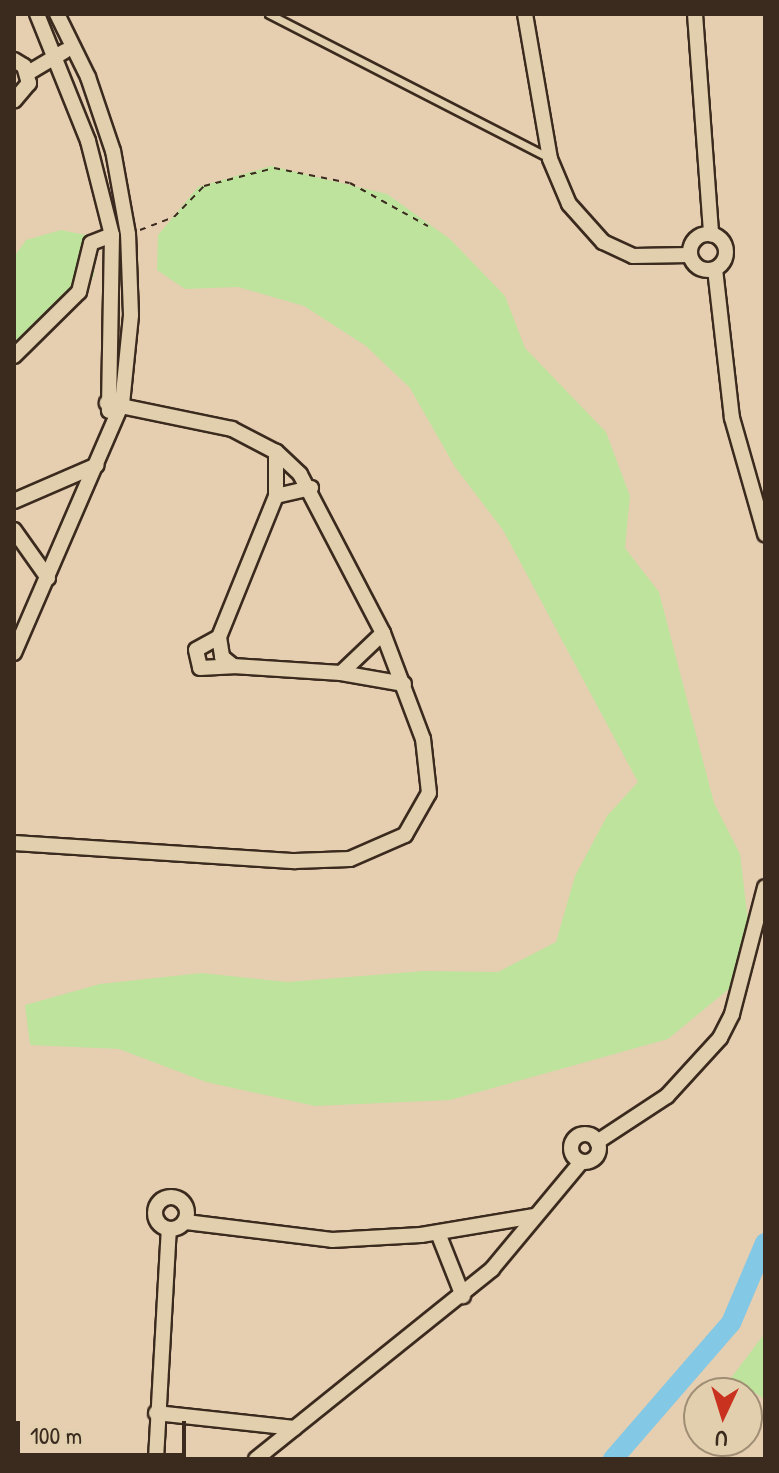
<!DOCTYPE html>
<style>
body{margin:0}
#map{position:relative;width:779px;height:1473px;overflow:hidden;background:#e6ceb1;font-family:"Patrick Hand",sans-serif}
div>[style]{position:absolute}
.green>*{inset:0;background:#bee39d}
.river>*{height:20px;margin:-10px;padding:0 10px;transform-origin:10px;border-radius:10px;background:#83c8e5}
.path>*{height:2px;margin-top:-1px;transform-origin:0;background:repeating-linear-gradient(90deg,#3b2a1e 0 6px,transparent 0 12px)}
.roads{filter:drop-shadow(2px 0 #3b2a1e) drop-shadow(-2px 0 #3b2a1e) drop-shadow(0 2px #3b2a1e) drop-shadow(0 -2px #3b2a1e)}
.service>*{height:7px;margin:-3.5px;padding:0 3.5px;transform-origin:3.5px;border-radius:3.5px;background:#e1cfad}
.minor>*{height:14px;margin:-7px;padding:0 7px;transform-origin:7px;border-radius:7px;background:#e1cfad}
.minor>.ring{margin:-7px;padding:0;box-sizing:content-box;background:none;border:14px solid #e1cfad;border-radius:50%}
span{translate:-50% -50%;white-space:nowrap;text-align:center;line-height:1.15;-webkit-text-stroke:6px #e1cfad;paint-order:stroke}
.frame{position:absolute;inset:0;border:16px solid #3b2a1e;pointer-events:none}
.north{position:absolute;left:683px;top:1377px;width:80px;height:80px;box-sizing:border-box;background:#e1cfad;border:2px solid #9f8d74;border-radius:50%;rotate:184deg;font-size:22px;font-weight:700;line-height:32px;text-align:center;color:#3b2a1e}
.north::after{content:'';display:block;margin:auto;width:28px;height:36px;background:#c8321e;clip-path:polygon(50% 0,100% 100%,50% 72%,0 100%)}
.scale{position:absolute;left:16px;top:1421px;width:170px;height:36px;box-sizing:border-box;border:4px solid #3b2a1e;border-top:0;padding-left:10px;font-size:24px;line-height:28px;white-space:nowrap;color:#3b2a1e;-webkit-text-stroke:6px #e1cfad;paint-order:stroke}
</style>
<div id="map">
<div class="green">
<div style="clip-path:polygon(271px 166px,387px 194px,450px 239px,505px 296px,525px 348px,606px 432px,630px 496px,625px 548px,659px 592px,714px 803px,740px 854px,748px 921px,730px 988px,668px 1039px,450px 1100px,315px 1106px,206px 1082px,119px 1049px,30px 1045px,25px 1005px,100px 984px,202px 973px,287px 982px,424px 971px,498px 972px,556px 942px,575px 876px,607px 816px,638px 782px,503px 530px,455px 467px,410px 388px,366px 346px,304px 306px,238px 287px,185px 289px,157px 270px,158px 235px,198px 187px)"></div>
<div style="clip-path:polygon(61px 230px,86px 235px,95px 250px,94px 275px,80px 303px,14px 365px,14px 257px,26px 240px)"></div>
<div style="clip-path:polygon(765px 1333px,765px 1399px,731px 1378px)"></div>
</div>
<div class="river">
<div style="left:613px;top:1459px;width:180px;rotate:-49.1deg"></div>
<div style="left:731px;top:1323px;width:87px;rotate:-67deg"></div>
</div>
<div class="path">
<div style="left:140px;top:230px;width:36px;rotate:-21deg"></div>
<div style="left:174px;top:217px;width:43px;rotate:-45.9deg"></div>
<div style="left:204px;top:186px;width:72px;rotate:-14.4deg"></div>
<div style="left:274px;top:168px;width:77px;rotate:11.2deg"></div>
<div style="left:350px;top:183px;width:89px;rotate:28.9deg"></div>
</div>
<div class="roads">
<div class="service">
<div style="left:269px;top:14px;width:315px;rotate:27.2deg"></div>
</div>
<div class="minor">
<div style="left:37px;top:14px;width:137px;rotate:68.1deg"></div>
<div style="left:88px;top:141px;width:97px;rotate:75.7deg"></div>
<div style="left:112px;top:235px;width:176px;rotate:91deg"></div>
<div style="left:525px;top:14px;width:147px;rotate:80.2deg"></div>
<div style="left:550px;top:159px;width:49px;rotate:67.1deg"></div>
<div style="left:569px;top:204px;width:51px;rotate:48.2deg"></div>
<div style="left:603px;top:242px;width:33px;rotate:25deg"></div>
<div style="left:633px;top:256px;width:57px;rotate:-1deg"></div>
<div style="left:695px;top:14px;width:221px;rotate:85.8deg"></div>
<div style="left:14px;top:60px;width:12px;rotate:31deg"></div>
<div style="left:24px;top:66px;width:18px;rotate:74deg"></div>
<div style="left:29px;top:83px;width:23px;rotate:130deg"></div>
<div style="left:28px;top:73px;width:43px;rotate:-30.7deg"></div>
<div class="ring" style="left:690px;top:234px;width:22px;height:22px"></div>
<div style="left:715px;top:269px;width:150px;rotate:83.5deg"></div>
<div style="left:732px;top:418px;width:121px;rotate:74.1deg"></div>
<div style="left:14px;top:356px;width:91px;rotate:-44.6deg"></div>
<div style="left:79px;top:292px;width:50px;rotate:-76.2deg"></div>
<div style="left:91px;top:243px;width:22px;rotate:-21deg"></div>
<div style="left:276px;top:452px;width:44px;rotate:90deg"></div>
<div style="left:276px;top:496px;width:152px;rotate:112deg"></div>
<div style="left:219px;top:637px;width:20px;rotate:81deg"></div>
<div style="left:222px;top:657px;width:14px;rotate:39deg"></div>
<div style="left:233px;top:666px;width:108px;rotate:3.7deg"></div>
<div style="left:341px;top:673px;width:64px;rotate:9.9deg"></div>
<div style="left:276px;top:496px;width:36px;rotate:-13deg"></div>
<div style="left:14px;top:501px;width:90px;rotate:-23.4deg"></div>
<div style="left:14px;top:530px;width:59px;rotate:54.7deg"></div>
<div style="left:219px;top:637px;width:26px;rotate:151deg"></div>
<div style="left:196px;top:650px;width:18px;rotate:77deg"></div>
<div style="left:200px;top:668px;width:33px;rotate:-3deg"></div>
<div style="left:14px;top:653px;width:271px;rotate:-66.6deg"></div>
<div style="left:122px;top:404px;width:89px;rotate:-84.2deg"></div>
<div style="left:131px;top:315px;width:81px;rotate:-92.1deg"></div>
<div style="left:128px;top:234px;width:84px;rotate:-100.2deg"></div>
<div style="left:113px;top:151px;width:78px;rotate:-108.7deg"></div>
<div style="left:88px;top:77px;width:70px;rotate:-116.2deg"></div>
<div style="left:341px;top:673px;width:58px;rotate:-43.6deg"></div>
<div style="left:14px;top:843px;width:282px;rotate:3.7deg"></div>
<div style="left:295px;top:861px;width:55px;rotate:-2.1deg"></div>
<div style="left:350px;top:859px;width:60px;rotate:-23.6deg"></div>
<div style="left:405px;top:835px;width:48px;rotate:-60.3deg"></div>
<div style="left:429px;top:793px;width:54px;rotate:-96.3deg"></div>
<div style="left:423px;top:739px;width:113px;rotate:-110.7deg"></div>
<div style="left:383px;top:633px;width:179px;rotate:-117.6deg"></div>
<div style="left:300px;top:474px;width:33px;rotate:-137deg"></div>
<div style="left:276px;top:452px;width:50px;rotate:-152.4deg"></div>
<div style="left:232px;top:429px;width:128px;rotate:-168.3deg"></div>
<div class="ring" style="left:571px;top:1134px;width:14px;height:14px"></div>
<div style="left:597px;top:1142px;width:84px;rotate:-33.3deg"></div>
<div style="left:667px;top:1096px;width:79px;rotate:-47.6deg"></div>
<div style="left:720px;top:1038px;width:27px;rotate:-63deg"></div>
<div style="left:732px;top:1014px;width:131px;rotate:-75.4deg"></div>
<div class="ring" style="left:155px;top:1197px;width:18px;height:18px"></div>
<div style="left:186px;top:1222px;width:147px;rotate:7deg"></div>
<div style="left:332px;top:1240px;width:89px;rotate:-3.2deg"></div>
<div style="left:421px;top:1235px;width:115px;rotate:-9.5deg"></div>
<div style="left:438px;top:1233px;width:68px;rotate:68.4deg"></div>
<div style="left:156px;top:1413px;width:139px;rotate:6.2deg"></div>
<div style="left:156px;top:1459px;width:229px;rotate:-86.8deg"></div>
<div style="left:256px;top:1459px;width:303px;rotate:-38.8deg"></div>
<div style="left:492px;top:1269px;width:139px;rotate:-50.2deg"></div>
</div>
</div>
<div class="frame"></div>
<div class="north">U</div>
<div class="scale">100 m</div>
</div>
